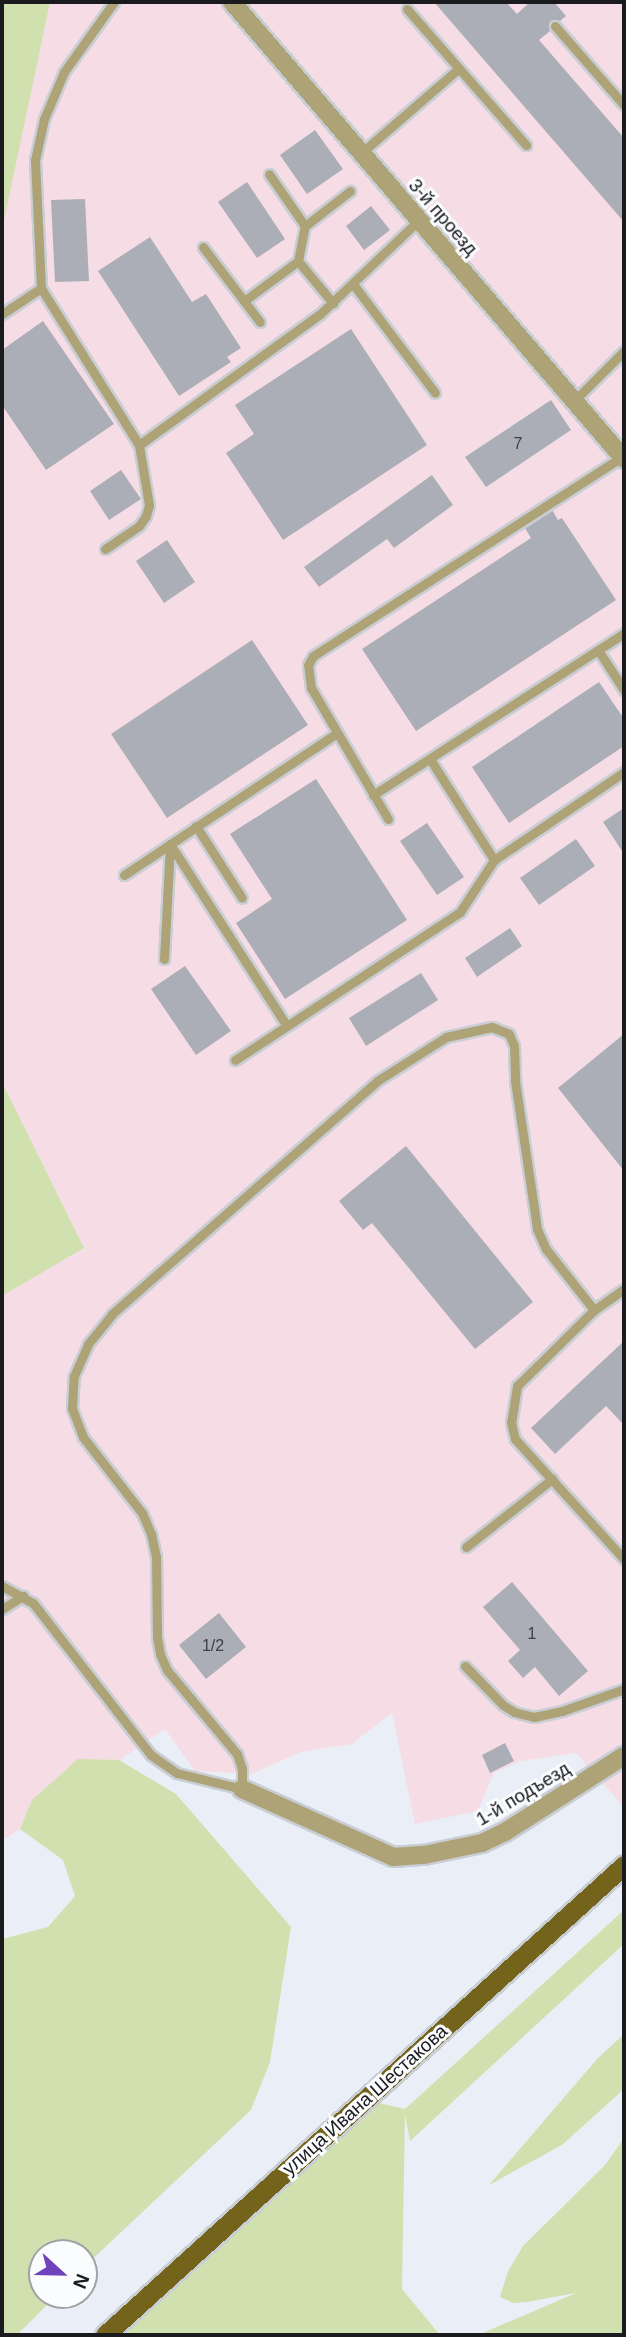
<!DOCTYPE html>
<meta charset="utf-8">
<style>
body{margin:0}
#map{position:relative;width:626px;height:2337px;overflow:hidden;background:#eaeff7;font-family:Helvetica,sans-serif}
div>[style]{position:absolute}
.industrial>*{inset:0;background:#f6dde5}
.green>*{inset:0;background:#d0e1af}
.building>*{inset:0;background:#abaeb7}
.roads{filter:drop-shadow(2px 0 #c9cdd4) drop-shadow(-2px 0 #c9cdd4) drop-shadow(0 2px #c9cdd4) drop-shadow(0 -2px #c9cdd4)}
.service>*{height:9px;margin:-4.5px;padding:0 4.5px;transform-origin:4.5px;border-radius:4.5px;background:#aea377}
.minor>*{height:18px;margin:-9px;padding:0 9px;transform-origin:9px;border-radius:9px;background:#aea377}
.primary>*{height:19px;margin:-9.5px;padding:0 9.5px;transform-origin:9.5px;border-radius:9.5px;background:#74631a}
span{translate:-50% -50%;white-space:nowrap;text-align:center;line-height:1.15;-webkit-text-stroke:6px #fbfcfd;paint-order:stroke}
.number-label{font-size:16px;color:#3e4044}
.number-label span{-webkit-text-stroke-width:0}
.street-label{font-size:19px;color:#1a1b1e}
.frame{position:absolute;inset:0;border:4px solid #1a1b1e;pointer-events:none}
.north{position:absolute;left:28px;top:2239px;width:70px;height:70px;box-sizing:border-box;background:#fbfcfd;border:2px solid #a1a2a4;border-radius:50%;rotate:112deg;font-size:19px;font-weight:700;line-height:28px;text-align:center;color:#1a1b1e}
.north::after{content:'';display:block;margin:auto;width:24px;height:32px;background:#6f43bb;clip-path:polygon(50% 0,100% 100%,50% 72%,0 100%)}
</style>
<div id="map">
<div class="industrial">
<div style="clip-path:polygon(2px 2px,624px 2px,624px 1807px,576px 1753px,521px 1761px,494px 1773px,478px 1811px,415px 1824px,392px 1713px,352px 1744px,301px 1752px,252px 1774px,195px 1771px,165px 1729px,2px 1841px,2px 1295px,84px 1248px,2px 1082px)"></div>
</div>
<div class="green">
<div style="clip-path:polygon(2px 2px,50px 2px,2px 230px)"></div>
<div style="clip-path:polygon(2px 1082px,84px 1248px,2px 1296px)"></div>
<div style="clip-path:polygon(78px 1759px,119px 1760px,176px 1794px,291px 1927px,270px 2062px,251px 2110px,84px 2267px,84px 2253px,42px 2253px,42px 2295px,57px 2295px,17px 2335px,2px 2335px,2px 1939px,48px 1927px,75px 1896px,63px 1860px,20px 1829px,32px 1800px)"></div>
<div style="clip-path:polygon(624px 1910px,624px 1944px,410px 2141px,405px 2115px,402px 2289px,440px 2335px,122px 2335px,379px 2103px,405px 2109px)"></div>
<div style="clip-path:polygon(624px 2034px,624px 2089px,562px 2145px,489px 2185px,597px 2059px)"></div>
<div style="clip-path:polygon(624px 2138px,624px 2335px,478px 2335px,576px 2293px,527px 2302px,513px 2303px,500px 2297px,508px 2271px,523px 2246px,605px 2165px)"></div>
</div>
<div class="building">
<div style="clip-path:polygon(434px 2px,506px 2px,517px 14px,530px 2px,554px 2px,566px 16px,560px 21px,550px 21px,550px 31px,539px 40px,624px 138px,624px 222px)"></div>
<div style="clip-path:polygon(315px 130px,343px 169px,307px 194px,280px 155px)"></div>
<div style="clip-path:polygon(247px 182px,285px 239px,257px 258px,218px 202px)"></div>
<div style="clip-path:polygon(85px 199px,89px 281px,55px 282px,51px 200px)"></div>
<div style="clip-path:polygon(371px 206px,390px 230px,364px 250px,346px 226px)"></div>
<div style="clip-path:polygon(150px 237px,192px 302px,206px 294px,241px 348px,227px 357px,231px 362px,179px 396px,98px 271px)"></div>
<div style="clip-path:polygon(43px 321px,114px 424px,46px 470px,2px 405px,2px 350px)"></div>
<div style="clip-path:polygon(351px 329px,427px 445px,283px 540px,226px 453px,254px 434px,235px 405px)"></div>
<div style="clip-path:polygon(551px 400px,571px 430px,486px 487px,465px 457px)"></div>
<div style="clip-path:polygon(121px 470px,141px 499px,109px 520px,90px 491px)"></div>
<div style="clip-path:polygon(432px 475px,453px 505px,394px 548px,387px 539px,319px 587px,304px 567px)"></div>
<div style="clip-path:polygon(552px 510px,558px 520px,562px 518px,616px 600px,416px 731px,362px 649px,531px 538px,525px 528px)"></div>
<div style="clip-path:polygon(167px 540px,195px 582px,164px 603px,136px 561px)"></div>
<div style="clip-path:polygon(252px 640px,308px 725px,167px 818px,111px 734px)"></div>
<div style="clip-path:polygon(599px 682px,624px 719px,624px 746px,509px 823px,472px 767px)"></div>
<div style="clip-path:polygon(316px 779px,407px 920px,285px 999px,236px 923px,272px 899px,230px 834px)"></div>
<div style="clip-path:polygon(624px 808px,624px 854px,603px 822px)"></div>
<div style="clip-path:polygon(427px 823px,464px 877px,437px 895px,400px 841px)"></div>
<div style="clip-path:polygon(576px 839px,595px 866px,539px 905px,520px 878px)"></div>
<div style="clip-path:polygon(510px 928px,522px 946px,477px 977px,465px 958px)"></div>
<div style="clip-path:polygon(185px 966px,231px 1031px,196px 1055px,151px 989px)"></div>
<div style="clip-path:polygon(421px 973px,438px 1000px,366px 1046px,349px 1018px)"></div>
<div style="clip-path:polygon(624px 1034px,624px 1171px,558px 1088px)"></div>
<div style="clip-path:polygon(406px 1146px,533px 1302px,475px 1349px,372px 1223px,363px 1230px,339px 1201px)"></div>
<div style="clip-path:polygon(624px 1341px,624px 1425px,606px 1406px,555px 1454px,531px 1428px)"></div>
<div style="clip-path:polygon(512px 1582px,588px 1671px,559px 1696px,535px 1667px,523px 1678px,508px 1661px,520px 1650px,483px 1607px)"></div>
<div style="clip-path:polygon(219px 1613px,246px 1647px,206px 1679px,179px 1645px)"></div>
<div style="clip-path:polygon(505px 1743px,514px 1761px,490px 1773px,482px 1755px)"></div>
</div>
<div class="roads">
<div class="service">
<div style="left:407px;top:9px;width:181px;rotate:48.8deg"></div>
<div style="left:555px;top:26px;width:105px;rotate:48.9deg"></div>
<div style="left:360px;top:154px;width:130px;rotate:-40.9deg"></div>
<div style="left:305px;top:226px;width:57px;rotate:-37.9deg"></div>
<div style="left:203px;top:247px;width:94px;rotate:52.8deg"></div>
<div style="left:298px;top:261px;width:55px;rotate:50.2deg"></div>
<div style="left:353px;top:284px;width:136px;rotate:53deg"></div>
<div style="left:244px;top:301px;width:67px;rotate:-36.5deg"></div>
<div style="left:298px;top:261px;width:36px;rotate:-79deg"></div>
<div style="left:305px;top:226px;width:63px;rotate:-124.7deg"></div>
<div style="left:2px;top:314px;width:47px;rotate:-33.7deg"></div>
<div style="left:575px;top:400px;width:69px;rotate:-45deg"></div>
<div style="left:139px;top:445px;width:223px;rotate:-35.9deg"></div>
<div style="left:320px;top:314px;width:135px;rotate:-43.5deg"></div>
<div style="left:105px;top:549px;width:41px;rotate:-34.1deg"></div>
<div style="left:139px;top:526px;width:12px;rotate:-55deg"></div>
<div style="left:146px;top:516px;width:11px;rotate:-75deg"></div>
<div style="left:149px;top:505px;width:61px;rotate:-99.5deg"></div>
<div style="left:139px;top:445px;width:185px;rotate:-122deg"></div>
<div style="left:41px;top:288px;width:128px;rotate:-92.7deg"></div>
<div style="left:35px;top:160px;width:42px;rotate:-77.6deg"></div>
<div style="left:44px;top:119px;width:51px;rotate:-66.9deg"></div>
<div style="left:64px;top:72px;width:86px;rotate:-54.5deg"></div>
<div style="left:598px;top:650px;width:48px;rotate:57deg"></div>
<div style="left:430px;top:759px;width:120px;rotate:57.6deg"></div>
<div style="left:373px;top:795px;width:299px;rotate:-32.8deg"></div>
<div style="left:388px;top:819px;width:152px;rotate:-120.4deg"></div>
<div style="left:311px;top:688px;width:23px;rotate:-97deg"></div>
<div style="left:308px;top:665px;width:10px;rotate:-61deg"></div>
<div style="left:313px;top:656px;width:368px;rotate:-32.8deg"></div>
<div style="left:196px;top:826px;width:85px;rotate:57.4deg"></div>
<div style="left:170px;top:844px;width:216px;rotate:57.3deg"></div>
<div style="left:124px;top:875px;width:256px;rotate:-33.7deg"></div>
<div style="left:164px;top:959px;width:114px;rotate:-87deg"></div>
<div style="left:235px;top:1060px;width:269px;rotate:-33.3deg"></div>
<div style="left:460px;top:912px;width:62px;rotate:-56.8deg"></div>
<div style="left:494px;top:860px;width:157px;rotate:-34.1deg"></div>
<div style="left:624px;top:1289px;width:37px;rotate:145deg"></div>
<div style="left:594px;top:1310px;width:108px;rotate:135.4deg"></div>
<div style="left:517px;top:1386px;width:36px;rotate:99deg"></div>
<div style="left:511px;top:1422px;width:17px;rotate:77deg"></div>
<div style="left:515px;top:1439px;width:162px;rotate:47.8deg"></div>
<div style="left:466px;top:1547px;width:110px;rotate:-38.3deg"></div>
<div style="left:2px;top:1586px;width:35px;rotate:29deg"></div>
<div style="left:33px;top:1603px;width:192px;rotate:52.2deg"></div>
<div style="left:151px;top:1755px;width:32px;rotate:35deg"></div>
<div style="left:177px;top:1773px;width:67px;rotate:13.8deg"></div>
<div style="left:242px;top:1789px;width:20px;rotate:-90deg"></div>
<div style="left:242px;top:1769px;width:16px;rotate:-108deg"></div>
<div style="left:237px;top:1754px;width:109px;rotate:-129.8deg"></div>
<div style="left:167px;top:1670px;width:17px;rotate:-114deg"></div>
<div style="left:160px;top:1654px;width:17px;rotate:-100deg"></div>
<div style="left:157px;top:1637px;width:80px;rotate:-90.7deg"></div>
<div style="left:156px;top:1557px;width:24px;rotate:-102deg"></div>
<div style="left:151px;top:1534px;width:23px;rotate:-113deg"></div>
<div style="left:142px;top:1513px;width:96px;rotate:-127.8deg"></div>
<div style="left:83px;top:1437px;width:30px;rotate:-111deg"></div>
<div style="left:72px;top:1409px;width:33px;rotate:-87deg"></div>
<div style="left:74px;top:1376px;width:35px;rotate:-66deg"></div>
<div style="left:88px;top:1344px;width:38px;rotate:-51deg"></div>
<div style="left:112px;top:1314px;width:353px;rotate:-41.3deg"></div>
<div style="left:377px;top:1081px;width:82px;rotate:-32.5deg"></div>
<div style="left:446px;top:1037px;width:47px;rotate:-12.3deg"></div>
<div style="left:492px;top:1027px;width:18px;rotate:22deg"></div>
<div style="left:509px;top:1034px;width:13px;rotate:67deg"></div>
<div style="left:514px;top:1046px;width:35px;rotate:88deg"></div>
<div style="left:515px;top:1081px;width:150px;rotate:81.5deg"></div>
<div style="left:537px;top:1229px;width:22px;rotate:66deg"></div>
<div style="left:546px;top:1249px;width:78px;rotate:51.8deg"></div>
<div style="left:2px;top:1609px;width:25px;rotate:-32deg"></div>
<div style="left:465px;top:1666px;width:54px;rotate:45.7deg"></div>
<div style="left:503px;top:1705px;width:13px;rotate:32deg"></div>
<div style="left:514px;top:1712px;width:21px;rotate:14deg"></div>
<div style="left:534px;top:1717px;width:29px;rotate:-12deg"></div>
<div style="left:562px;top:1711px;width:66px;rotate:-19.5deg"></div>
</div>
<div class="minor">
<div style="left:232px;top:2px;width:602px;rotate:49.38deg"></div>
<div style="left:242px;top:1789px;width:166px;rotate:24.2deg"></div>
<div style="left:393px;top:1857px;width:31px;rotate:-4deg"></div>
<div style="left:424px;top:1855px;width:59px;rotate:-11.7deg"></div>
<div style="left:482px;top:1843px;width:25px;rotate:-26deg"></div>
<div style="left:505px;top:1832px;width:141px;rotate:-32.6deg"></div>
</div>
<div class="primary">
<div style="left:105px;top:2335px;width:700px;rotate:-42.16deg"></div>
</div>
</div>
<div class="number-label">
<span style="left:518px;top:444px">7</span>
<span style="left:532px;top:1634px">1</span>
<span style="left:213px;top:1646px">1/2</span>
</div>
<div class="street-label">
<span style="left:443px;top:217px;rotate:49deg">3-й проезд</span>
<span style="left:523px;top:1794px;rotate:-31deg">1-й подъезд</span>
<span style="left:365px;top:2100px;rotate:-42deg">улица Ивана Шестакова</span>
</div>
<div class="frame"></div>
<div class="north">N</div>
</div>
